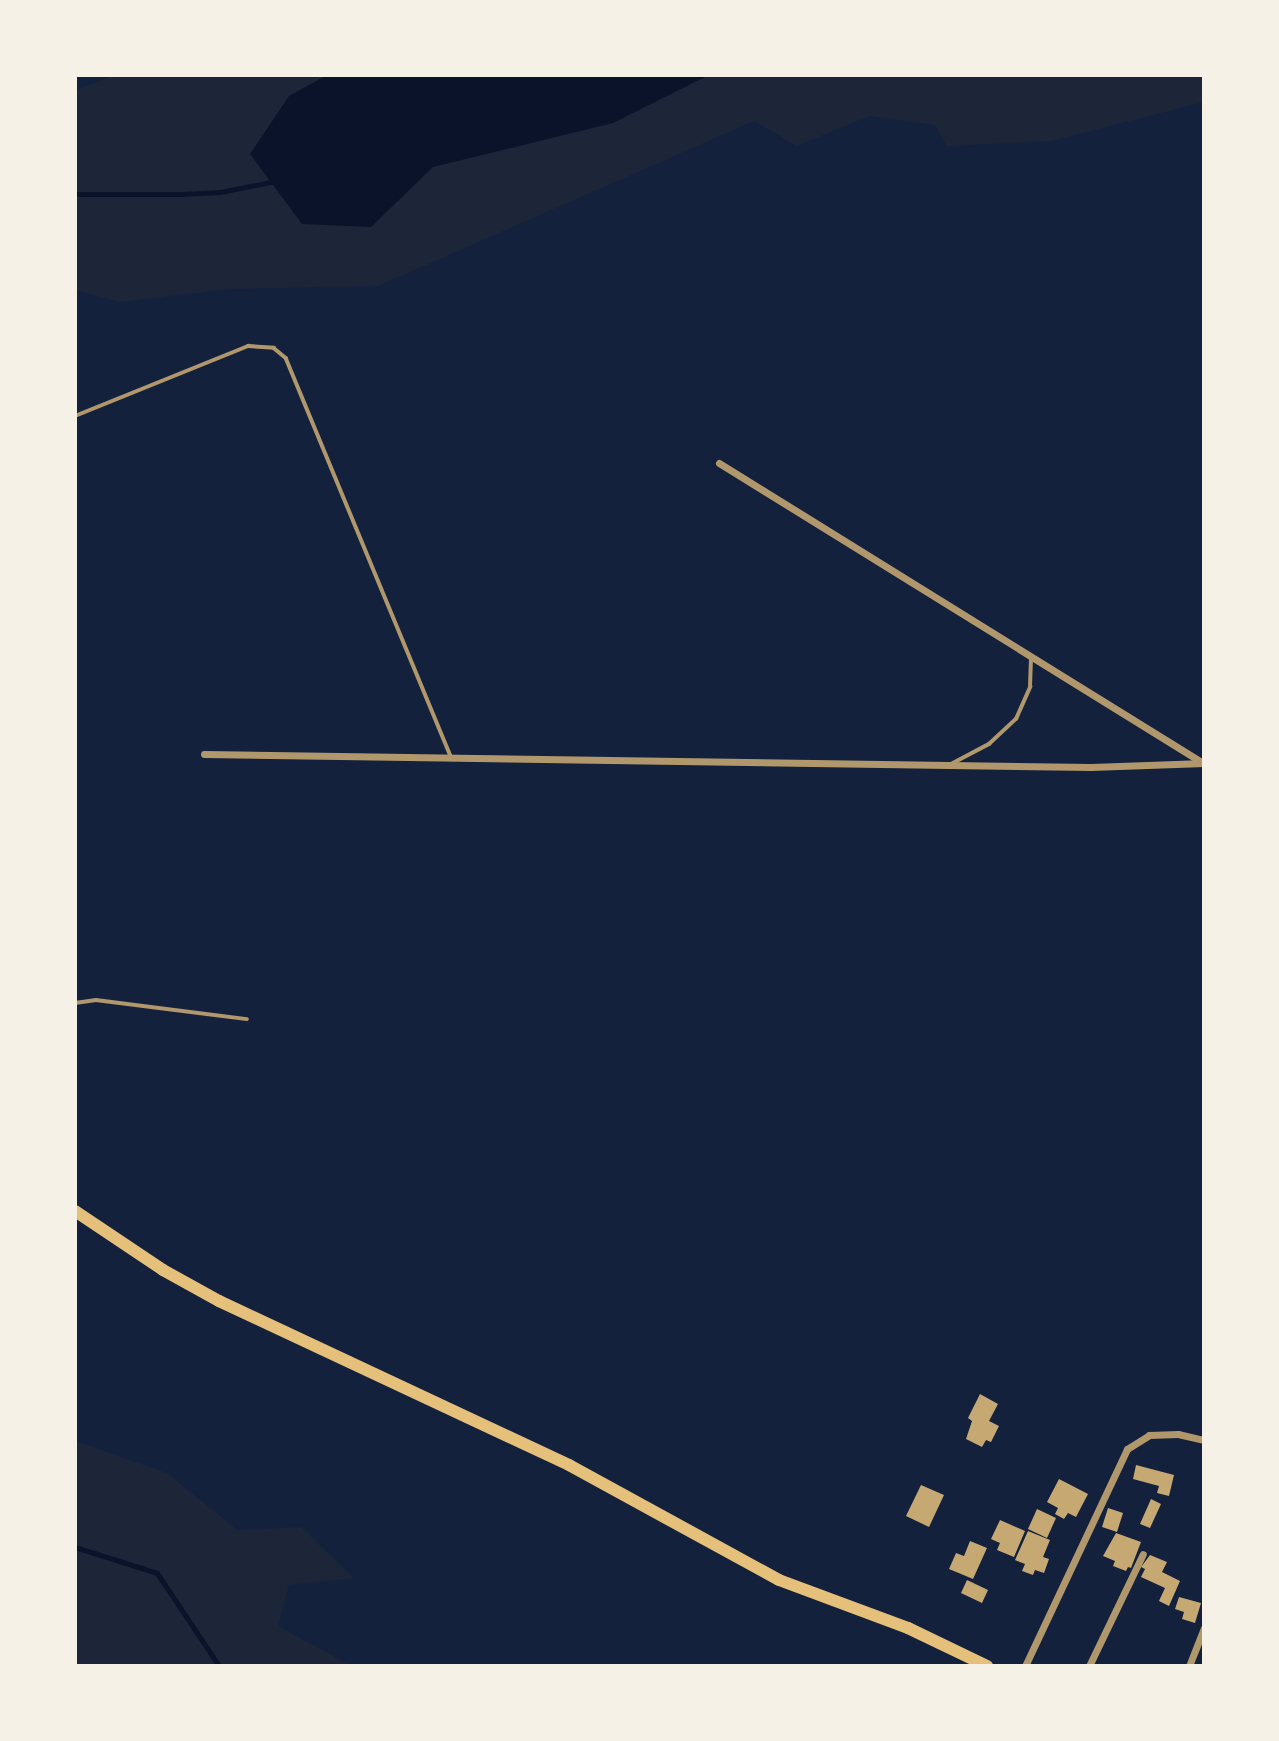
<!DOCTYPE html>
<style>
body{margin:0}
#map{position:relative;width:1279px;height:1741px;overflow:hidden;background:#14213d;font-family:"Nunito Sans",sans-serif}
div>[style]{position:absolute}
.green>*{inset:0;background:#1d2539}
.water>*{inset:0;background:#0b132b}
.stream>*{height:5px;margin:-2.5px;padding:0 2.5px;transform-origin:2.5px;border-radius:2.5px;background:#0b132b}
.building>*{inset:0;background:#c6a872}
.service>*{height:3.5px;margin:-1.75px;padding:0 1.75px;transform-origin:1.75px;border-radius:1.75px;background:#b1986c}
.minor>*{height:7px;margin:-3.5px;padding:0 3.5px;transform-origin:3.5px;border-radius:3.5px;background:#b1986c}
.primary>*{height:12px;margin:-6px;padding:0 6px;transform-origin:6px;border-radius:6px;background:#e5c07b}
span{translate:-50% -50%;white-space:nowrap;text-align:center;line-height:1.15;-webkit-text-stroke:7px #f6f1e7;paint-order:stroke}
.frame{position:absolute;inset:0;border:77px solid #f6f1e7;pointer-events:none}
</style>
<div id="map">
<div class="green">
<div style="clip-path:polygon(114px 75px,1204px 75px,1204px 102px,1051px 141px,947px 146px,935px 125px,869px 116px,797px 146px,754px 121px,378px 286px,228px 289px,120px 302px,75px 290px,75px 91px)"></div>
<div style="clip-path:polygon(75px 1441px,167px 1473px,237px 1530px,301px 1527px,353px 1578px,289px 1585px,278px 1626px,351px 1666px,75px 1666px)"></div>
</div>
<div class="water">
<div style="clip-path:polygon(327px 75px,709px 75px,613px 123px,433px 167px,371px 227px,302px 224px,250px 154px,289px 96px)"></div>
</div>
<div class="stream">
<div style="left:75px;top:194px;width:107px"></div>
<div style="left:182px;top:194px;width:38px;rotate:-3deg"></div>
<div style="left:220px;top:192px;width:57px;rotate:-11.1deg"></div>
<div style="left:75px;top:1547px;width:86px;rotate:17.6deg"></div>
<div style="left:157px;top:1573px;width:112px;rotate:56.3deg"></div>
</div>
<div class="building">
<div style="clip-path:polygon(980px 1394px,998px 1404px,989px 1421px,999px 1426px,991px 1442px,986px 1440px,982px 1447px,966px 1439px,972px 1421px,968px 1418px)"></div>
<div style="clip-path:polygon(1136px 1465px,1174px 1475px,1169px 1496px,1157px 1493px,1159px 1486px,1133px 1479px)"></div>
<div style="clip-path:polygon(1059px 1479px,1088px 1494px,1076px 1517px,1068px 1513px,1064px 1519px,1055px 1514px,1058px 1508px,1047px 1502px)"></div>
<div style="clip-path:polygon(921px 1485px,944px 1495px,929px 1527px,906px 1516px)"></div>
<div style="clip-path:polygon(1151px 1499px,1161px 1504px,1150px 1528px,1140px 1524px)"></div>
<div style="clip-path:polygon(1108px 1508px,1123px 1513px,1117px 1532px,1102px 1527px)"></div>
<div style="clip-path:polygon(1037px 1509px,1056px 1518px,1047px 1538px,1028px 1529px)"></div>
<div style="clip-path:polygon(1000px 1520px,1025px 1531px,1014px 1557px,997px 1550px,1000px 1543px,991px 1539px)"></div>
<div style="clip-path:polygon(1028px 1531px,1050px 1540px,1043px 1557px,1049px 1559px,1044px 1573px,1035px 1570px,1033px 1575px,1022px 1571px,1025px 1564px,1015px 1560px)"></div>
<div style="clip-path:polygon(1116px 1533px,1141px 1542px,1131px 1568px,1128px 1567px,1126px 1571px,1113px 1566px,1115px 1561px,1103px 1556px)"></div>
<div style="clip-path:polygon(970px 1541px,987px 1548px,973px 1579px,949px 1569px,956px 1553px,964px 1556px)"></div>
<div style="clip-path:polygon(1150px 1555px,1167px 1562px,1162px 1572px,1180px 1581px,1169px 1606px,1159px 1601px,1165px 1588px,1141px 1577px,1145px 1569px,1141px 1567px)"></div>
<div style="clip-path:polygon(967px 1580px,988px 1590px,982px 1603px,961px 1593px)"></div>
<div style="clip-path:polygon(1179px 1597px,1201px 1603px,1195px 1623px,1182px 1619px,1184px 1612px,1175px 1609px)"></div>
</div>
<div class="service">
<div style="left:75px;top:416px;width:187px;rotate:-22deg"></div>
<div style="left:248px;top:346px;width:26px;rotate:4deg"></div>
<div style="left:274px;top:348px;width:16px;rotate:40deg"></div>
<div style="left:286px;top:358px;width:431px;rotate:67.5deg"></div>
<div style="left:953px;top:763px;width:41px;rotate:-27.8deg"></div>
<div style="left:989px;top:744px;width:37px;rotate:-43deg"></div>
<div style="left:1016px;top:719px;width:35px;rotate:-66deg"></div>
<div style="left:1030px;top:687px;width:30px;rotate:-88deg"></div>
<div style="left:75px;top:1003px;width:21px;rotate:-8deg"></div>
<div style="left:96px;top:1000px;width:152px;rotate:7.2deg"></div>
</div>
<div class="minor">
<div style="left:719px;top:463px;width:569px;rotate:31.79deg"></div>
<div style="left:204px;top:754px;width:887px;rotate:0.84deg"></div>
<div style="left:1091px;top:767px;width:113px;rotate:-2deg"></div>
<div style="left:1025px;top:1666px;width:240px;rotate:-64.8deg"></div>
<div style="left:1127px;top:1449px;width:26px;rotate:-32deg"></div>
<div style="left:1149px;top:1435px;width:29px;rotate:-2deg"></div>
<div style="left:1178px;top:1434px;width:27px;rotate:13deg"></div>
<div style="left:1089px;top:1666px;width:124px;rotate:-64.3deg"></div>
<div style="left:1189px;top:1666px;width:41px;rotate:-68.5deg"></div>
</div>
<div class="primary">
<div style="left:75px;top:1211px;width:106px;rotate:33.8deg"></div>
<div style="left:163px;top:1270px;width:64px;rotate:29deg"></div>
<div style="left:219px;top:1301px;width:387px;rotate:25.1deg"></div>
<div style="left:569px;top:1465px;width:239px;rotate:28.7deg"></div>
<div style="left:779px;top:1580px;width:138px;rotate:20.4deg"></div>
<div style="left:908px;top:1628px;width:88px;rotate:25.7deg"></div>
</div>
<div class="frame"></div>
</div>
